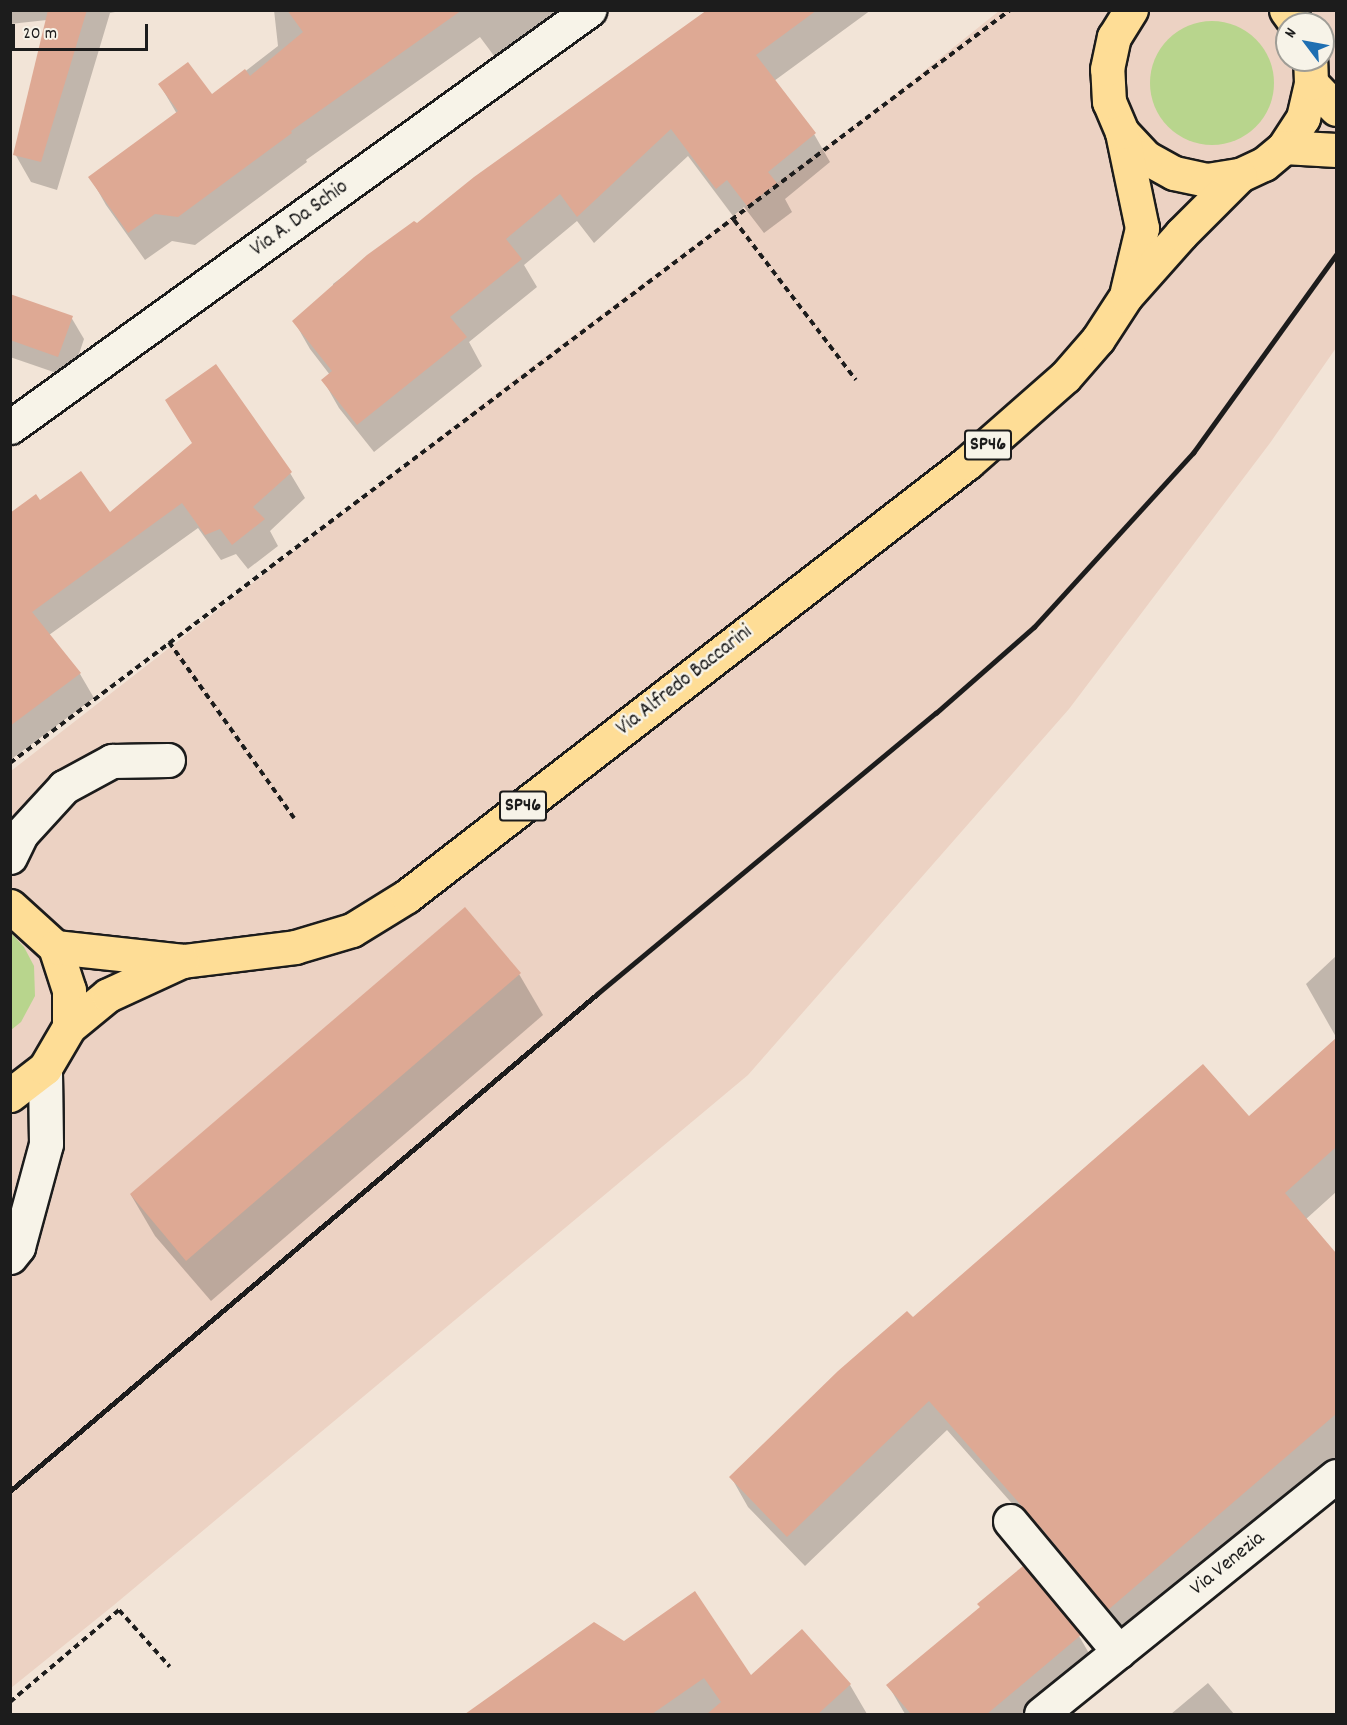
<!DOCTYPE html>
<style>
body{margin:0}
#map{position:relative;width:1347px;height:1725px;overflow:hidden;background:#f2e4d7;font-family:Dekko,sans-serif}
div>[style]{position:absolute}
.built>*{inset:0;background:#ecd2c3}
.green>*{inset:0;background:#b8d58d}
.round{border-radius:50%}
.shadow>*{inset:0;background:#0003}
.building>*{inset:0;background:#dea994}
.path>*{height:4px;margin-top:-2px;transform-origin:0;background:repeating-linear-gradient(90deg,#1c1c1c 0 6px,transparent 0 10.5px)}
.roads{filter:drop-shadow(2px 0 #1c1c1c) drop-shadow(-2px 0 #1c1c1c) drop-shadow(0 2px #1c1c1c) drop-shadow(0 -2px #1c1c1c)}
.minor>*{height:33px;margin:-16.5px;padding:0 16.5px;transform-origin:16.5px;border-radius:16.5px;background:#f7f3e8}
.major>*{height:33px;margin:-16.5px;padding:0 16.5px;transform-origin:16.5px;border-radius:16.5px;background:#fedd96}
.rail>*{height:4.5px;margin:-2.25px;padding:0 2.25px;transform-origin:2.25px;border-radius:2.25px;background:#1c1c1c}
span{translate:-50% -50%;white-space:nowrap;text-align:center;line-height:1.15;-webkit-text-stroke:5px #f7f3e8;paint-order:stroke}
.shield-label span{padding:2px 4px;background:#f7f3e8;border:2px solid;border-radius:4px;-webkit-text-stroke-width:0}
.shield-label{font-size:20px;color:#1c1c1c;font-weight:700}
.street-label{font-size:21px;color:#1c1c1c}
.frame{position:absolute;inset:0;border:12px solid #1c1c1c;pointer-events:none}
.north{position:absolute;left:1275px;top:12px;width:60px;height:60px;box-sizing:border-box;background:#f7f3e8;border:2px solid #9f9d96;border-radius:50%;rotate:302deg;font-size:16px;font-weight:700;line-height:24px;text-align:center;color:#1c1c1c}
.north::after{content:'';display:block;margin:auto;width:21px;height:27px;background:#1f6fb2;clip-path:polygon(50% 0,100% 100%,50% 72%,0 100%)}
.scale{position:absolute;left:12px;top:24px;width:136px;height:27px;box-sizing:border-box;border:3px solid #1c1c1c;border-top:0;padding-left:8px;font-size:18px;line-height:21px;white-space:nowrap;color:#1c1c1c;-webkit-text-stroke:4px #f7f3e8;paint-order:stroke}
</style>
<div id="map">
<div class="built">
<div style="clip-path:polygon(evenodd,999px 11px,1336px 11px,1336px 348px,1270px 443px,1069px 709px,748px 1075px,114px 1605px,11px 1688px,11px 771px,506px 386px,889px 99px,999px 11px,1287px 24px,1323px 24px,1323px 60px,1287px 60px,1287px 24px)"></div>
</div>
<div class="green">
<div class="round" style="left:1150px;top:21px;width:124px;height:124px"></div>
<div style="clip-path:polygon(11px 933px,24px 947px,34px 966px,35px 996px,21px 1022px,11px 1030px)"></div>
</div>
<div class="shadow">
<div style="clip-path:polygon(10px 10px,125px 10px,110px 13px,57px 190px,31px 182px,15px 154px,47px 20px,10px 24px)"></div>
<div style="clip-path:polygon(274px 10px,597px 10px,509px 76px,480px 37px,306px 160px,307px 162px,195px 245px,172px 241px,145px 260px,106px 205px,90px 177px,177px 114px,160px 85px,212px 97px,278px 46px)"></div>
<div style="clip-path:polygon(709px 10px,871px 10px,774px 81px,814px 134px,830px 162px,785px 199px,792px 212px,764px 233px,744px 207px,733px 216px,688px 156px,594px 243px,577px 221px,524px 265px,537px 287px,469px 342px,482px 366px,374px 452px,339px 408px,323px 380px,330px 375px,310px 349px,294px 321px,333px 289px,333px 284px,414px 223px,417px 225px)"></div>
<div style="clip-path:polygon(10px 296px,71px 317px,84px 339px,71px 378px,10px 357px)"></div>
<div style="clip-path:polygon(290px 473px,305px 498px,270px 531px,278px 546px,248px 569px,236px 554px,221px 560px,198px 528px,49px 635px,80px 674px,94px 698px,10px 760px,10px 651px,40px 502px,110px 514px)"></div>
<div style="clip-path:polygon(1336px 956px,1336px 1037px,1306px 984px)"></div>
<div style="clip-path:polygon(519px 974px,543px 1015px,211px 1301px,155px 1236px,131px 1195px)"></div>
<div style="clip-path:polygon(1336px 1040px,1336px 1192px,1305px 1220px,1336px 1255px,1336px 1458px,1126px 1639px,1062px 1560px,947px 1430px,805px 1566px,748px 1507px,731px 1477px,912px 1319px,1249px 1118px)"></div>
<div style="clip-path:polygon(981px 1608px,1079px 1636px,1098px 1669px,1044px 1714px,905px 1714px,888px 1685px)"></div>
<div style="clip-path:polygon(594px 1624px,624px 1643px,751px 1677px,802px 1632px,850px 1685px,867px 1714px,728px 1714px,722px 1706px,710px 1714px,467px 1714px)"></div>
<div style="clip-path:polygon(1208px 1683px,1234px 1714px,1171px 1714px)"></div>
</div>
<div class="building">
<div style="clip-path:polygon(48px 10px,87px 10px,41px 162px,13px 155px)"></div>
<div style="clip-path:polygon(287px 10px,462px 10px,291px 131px,292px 133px,178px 217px,155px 214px,128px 233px,88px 177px,178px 111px,158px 84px,188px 62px,212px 94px,245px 69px,250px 76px,303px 32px)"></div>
<div style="clip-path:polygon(707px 10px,817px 10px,756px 55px,816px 133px,768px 172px,777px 183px,747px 206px,727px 180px,716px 189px,671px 129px,577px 217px,560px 194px,506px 239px,522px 259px,450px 317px,467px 337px,357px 425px,321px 380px,332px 371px,292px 321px,367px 255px,414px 221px,417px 223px,474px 177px)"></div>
<div style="clip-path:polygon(10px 294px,73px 316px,58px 357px,10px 340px)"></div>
<div style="clip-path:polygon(216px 364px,292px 472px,253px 507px,265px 519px,232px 545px,220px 529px,205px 535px,182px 503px,32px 612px,81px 673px,10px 726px,10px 513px,36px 494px,40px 500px,81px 471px,110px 512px,192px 443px,165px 400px)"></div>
<div style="clip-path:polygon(465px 907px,521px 973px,186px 1261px,130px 1194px)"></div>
<div style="clip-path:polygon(1336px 1038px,1336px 1147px,1285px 1193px,1336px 1253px,1336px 1414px,1108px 1610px,1043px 1530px,929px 1401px,787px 1537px,729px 1477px,838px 1371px,907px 1311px,913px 1317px,1203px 1064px,1249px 1116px)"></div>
<div style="clip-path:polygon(1023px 1566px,1081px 1635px,987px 1714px,911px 1714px,886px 1685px,980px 1607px,977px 1604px)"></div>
<div style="clip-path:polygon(695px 1591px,751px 1675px,802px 1629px,851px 1684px,818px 1714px,707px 1714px,721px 1702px,704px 1678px,652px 1714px,465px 1714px,594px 1622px,624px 1641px)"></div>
</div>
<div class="path">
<div style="left:734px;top:220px;width:201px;rotate:52.7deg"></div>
<div style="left:169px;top:642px;width:216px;rotate:54.6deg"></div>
<div style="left:10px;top:763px;width:1252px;rotate:-36.98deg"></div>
<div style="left:10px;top:1702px;width:143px;rotate:-40.2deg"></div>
<div style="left:119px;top:1610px;width:76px;rotate:48.2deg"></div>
</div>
<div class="roads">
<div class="minor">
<div style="left:10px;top:427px;width:714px;rotate:-35.76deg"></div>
<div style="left:10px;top:857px;width:25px;rotate:-64deg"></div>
<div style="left:21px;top:834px;width:64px;rotate:-47.5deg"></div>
<div style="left:64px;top:787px;width:55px;rotate:-28.4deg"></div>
<div style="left:112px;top:761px;width:56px;rotate:-1deg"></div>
<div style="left:10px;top:1257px;width:13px;rotate:-51deg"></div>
<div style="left:18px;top:1247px;width:107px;rotate:-74.8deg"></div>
<div style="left:46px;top:1144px;width:76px;rotate:-90.8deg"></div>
<div style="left:1010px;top:1521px;width:170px;rotate:50.2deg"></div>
<div style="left:1041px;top:1714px;width:379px;rotate:-38.9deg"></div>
</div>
<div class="major">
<div style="left:1286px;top:10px;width:17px;rotate:54deg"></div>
<div style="left:1311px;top:83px;width:36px;rotate:46deg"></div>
<div style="left:1122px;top:132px;width:34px;rotate:47deg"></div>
<div style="left:1145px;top:157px;width:33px;rotate:29deg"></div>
<div style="left:1174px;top:173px;width:34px;rotate:12deg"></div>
<div style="left:1207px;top:180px;width:33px;rotate:-9deg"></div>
<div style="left:1240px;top:175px;width:26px;rotate:-25deg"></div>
<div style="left:1264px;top:164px;width:26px;rotate:-40deg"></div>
<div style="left:1284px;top:147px;width:35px;rotate:-57deg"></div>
<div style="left:1303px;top:118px;width:36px;rotate:-77deg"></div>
<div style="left:1311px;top:83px;width:23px;rotate:-92deg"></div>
<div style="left:1284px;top:147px;width:52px;rotate:3.3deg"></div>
<div style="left:1127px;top:291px;width:65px;rotate:-76.6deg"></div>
<div style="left:1142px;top:228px;width:98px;rotate:-101.8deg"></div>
<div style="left:1122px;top:132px;width:33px;rotate:-113deg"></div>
<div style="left:1109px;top:102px;width:33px;rotate:-93deg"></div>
<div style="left:1107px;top:69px;width:33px;rotate:-78deg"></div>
<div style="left:1114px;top:37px;width:32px;rotate:-58deg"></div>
<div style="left:10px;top:906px;width:61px;rotate:42.3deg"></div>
<div style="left:55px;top:947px;width:45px;rotate:72deg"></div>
<div style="left:69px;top:990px;width:37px;rotate:90deg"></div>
<div style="left:55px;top:947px;width:129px;rotate:6.2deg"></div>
<div style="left:183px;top:961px;width:113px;rotate:-7.1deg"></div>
<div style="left:295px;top:947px;width:59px;rotate:-16.6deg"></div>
<div style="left:352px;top:930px;width:65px;rotate:-31.7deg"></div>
<div style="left:407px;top:896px;width:708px;rotate:-37.71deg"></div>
<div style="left:967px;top:463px;width:130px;rotate:-41.3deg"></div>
<div style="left:1065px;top:377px;width:50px;rotate:-49deg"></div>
<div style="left:1098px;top:339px;width:51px;rotate:-56.9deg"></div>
<div style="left:1126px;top:296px;width:83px;rotate:-48.4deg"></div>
<div style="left:1181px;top:234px;width:83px;rotate:-45deg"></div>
<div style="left:10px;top:1095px;width:44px;rotate:-37.6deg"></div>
<div style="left:45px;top:1068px;width:48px;rotate:-59.7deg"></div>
<div style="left:69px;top:1027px;width:50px;rotate:-39.4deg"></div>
<div style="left:108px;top:995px;width:81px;rotate:-24.7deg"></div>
</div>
</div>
<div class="rail">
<div style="left:10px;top:1491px;width:769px;rotate:-40.25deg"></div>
<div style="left:597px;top:994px;width:440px;rotate:-39.7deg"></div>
<div style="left:936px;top:713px;width:130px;rotate:-41.3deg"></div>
<div style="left:1034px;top:627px;width:236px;rotate:-47.6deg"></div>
<div style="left:1193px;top:453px;width:244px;rotate:-54.2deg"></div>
</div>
<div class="shield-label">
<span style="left:988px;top:445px">SP46</span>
<span style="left:523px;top:806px">SP46</span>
</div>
<div class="street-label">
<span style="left:300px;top:219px;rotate:-36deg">Via A. Da Schio</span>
<span style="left:685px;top:681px;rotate:-38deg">Via Alfredo Baccarini</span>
<span style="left:1228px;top:1564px;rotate:-39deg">Via Venezia</span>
</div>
<div class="frame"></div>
<div class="north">N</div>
<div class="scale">20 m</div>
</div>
